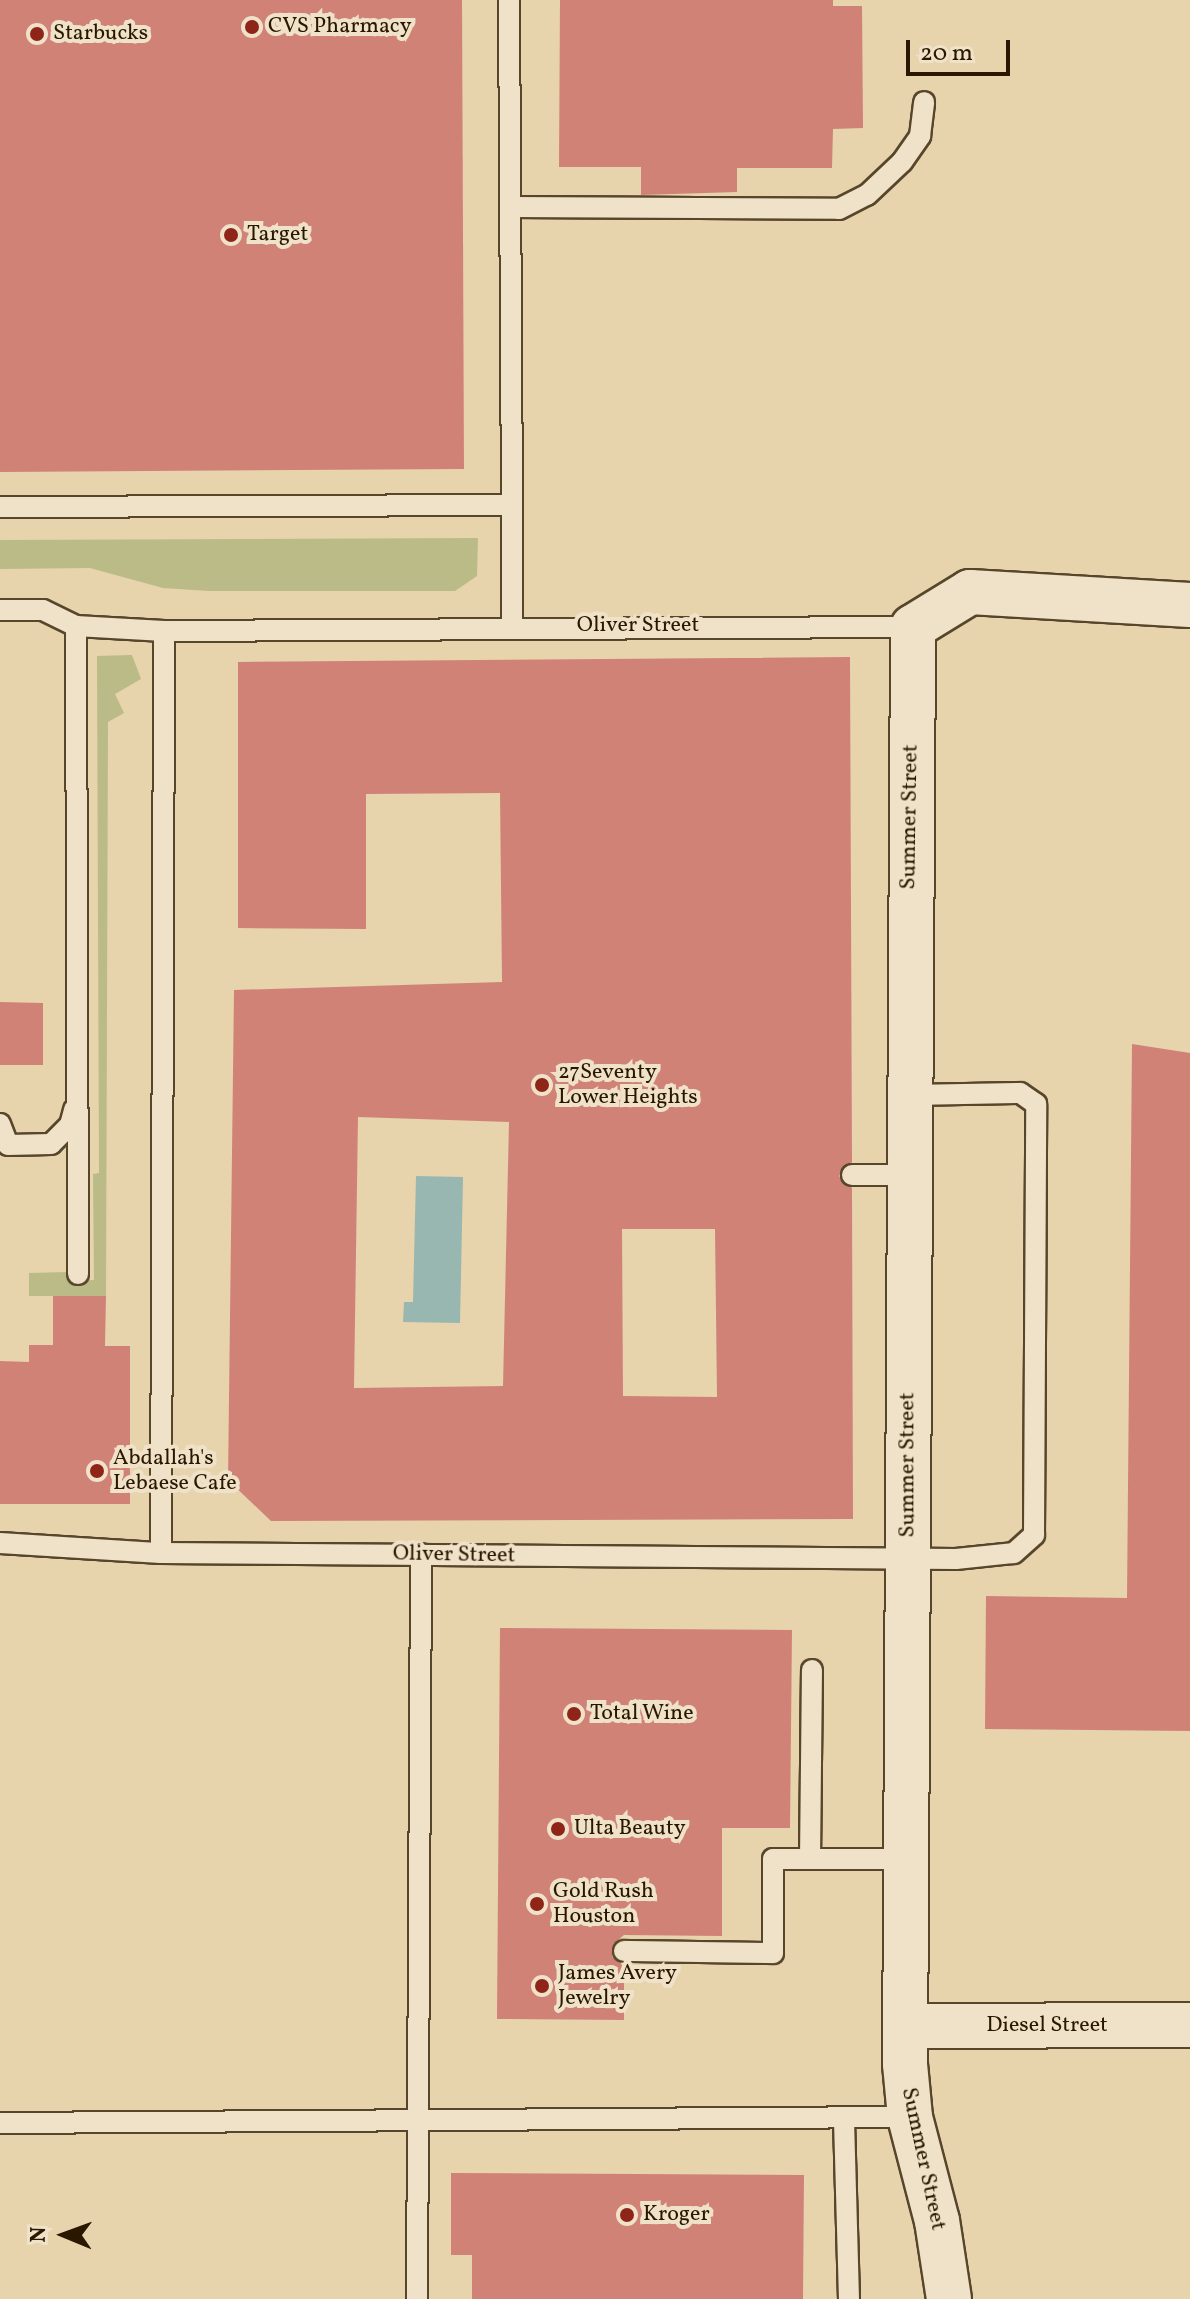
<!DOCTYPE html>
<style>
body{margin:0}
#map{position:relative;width:1190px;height:2299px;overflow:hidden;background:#e7d3ac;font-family:Vollkorn,serif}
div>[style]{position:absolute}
.green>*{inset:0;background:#babb86}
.water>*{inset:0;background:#98b7b0}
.building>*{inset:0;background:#d18277}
.roads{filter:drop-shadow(2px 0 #58462b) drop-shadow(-2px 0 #58462b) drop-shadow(0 2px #58462b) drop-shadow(0 -2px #58462b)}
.service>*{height:20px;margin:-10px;padding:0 10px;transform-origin:10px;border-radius:10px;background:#efe2c9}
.tertiary>*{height:44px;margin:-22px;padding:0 22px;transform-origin:22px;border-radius:22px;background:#efe2c9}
.dots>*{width:22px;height:22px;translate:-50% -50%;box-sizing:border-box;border:4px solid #efe2c9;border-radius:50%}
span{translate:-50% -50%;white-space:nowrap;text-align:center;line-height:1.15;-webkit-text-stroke:8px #efe2c9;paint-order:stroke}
.poi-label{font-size:22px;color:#291700}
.left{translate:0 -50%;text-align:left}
.street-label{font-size:22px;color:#291700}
.north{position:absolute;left:24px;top:2195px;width:80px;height:80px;-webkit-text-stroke:6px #efe2c9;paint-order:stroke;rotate:271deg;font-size:22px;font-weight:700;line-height:32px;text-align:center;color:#291700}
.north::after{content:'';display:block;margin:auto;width:28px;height:36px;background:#291700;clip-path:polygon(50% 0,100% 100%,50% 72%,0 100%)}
.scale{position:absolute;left:906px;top:40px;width:104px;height:36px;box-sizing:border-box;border:4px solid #291700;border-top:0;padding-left:10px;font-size:24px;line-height:28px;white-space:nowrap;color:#291700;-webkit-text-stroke:6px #efe2c9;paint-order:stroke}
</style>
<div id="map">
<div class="green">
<div style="clip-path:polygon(478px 538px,477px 576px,455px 591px,209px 591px,163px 588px,90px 568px,0 569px,0 540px)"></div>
<div style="clip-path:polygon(132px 655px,141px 679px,115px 694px,124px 713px,108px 722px,106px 1296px,29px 1296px,29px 1273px,68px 1272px,68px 1281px,94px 1280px,93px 1174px,99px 1173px,97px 656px)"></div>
</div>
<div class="water">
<div style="clip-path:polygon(416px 1176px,463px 1177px,460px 1323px,403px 1322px,404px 1302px,413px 1302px)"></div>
</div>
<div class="building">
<div style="clip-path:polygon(0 0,462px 0,464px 469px,0 472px)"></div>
<div style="clip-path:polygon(560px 0,833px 0,833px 6px,862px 6px,863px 128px,833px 129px,832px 168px,737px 168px,737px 192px,641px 195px,641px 167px,559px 167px)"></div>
<div style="clip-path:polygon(evenodd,850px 657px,852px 1162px,839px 1176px,852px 1188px,853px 1519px,271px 1521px,228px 1480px,234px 990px,502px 982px,500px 793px,366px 794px,366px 929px,238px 928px,238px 662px,850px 657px,358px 1117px,509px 1122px,503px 1386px,354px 1388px,358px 1117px,850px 657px,622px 1229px,715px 1229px,717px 1397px,623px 1396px,622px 1229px)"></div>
<div style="clip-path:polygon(0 1002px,43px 1003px,43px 1065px,0 1065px)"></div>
<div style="clip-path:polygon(1132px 1044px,1190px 1053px,1190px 1731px,985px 1729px,986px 1596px,1127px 1598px)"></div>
<div style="clip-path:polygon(53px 1296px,106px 1296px,105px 1346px,130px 1346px,130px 1504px,0 1504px,0 1361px,29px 1362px,29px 1345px,53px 1345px)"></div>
<div style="clip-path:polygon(500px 1628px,792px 1630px,790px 1828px,722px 1828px,722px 1936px,624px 1935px,613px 1944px,612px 1957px,624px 1964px,624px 2020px,497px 2019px)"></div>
<div style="clip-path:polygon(451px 2173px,804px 2175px,803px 2299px,472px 2299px,472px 2255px,451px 2255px)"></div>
</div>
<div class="roads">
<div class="service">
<div style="left:511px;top:207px;width:328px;rotate:0.3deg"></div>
<div style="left:839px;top:209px;width:31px;rotate:-27deg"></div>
<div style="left:867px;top:195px;width:48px;rotate:-43.3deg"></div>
<div style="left:902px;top:162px;width:32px;rotate:-55deg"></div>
<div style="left:920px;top:136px;width:34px;rotate:-83deg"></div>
<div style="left:0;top:507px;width:512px;rotate:-0.22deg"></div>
<div style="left:512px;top:505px;width:505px;rotate:-90.34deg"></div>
<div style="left:0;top:610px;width:43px"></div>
<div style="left:43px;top:610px;width:37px;rotate:26deg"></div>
<div style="left:76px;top:626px;width:88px;rotate:3.3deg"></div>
<div style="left:164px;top:631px;width:749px;rotate:-0.31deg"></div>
<div style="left:76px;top:626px;width:648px;rotate:89.82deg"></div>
<div style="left:512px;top:626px;width:121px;rotate:-90deg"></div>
<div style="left:0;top:1124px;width:22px;rotate:69deg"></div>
<div style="left:8px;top:1145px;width:43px;rotate:-1.3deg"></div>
<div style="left:51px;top:1144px;width:27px;rotate:-45deg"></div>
<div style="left:70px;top:1125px;width:16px;rotate:-75deg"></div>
<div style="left:852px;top:1175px;width:55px"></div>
<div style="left:0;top:1543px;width:161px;rotate:3.6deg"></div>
<div style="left:161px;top:1553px;width:795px;rotate:0.43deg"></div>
<div style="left:956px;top:1559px;width:58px;rotate:-5.9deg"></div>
<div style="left:1014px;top:1553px;width:27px;rotate:-42deg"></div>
<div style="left:1034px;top:1535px;width:431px;rotate:-89.7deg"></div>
<div style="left:1036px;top:1104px;width:19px;rotate:-145deg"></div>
<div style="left:1020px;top:1093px;width:112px;rotate:179deg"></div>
<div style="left:161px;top:1553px;width:922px;rotate:-89.81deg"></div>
<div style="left:810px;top:1859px;width:189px;rotate:-89.4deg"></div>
<div style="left:624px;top:1951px;width:149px;rotate:0.8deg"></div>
<div style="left:773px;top:1953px;width:94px;rotate:-90deg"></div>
<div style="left:773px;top:1859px;width:133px"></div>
<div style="left:844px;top:2120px;width:179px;rotate:88.4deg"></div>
<div style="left:0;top:2123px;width:910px;rotate:-0.38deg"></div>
<div style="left:417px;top:2299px;width:745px;rotate:-89.69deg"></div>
</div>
<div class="tertiary">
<div style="left:905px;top:2026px;width:285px;rotate:-0.2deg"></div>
<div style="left:949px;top:2299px;width:79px;rotate:-98.7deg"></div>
<div style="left:937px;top:2221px;width:107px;rotate:-104.6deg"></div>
<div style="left:910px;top:2117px;width:53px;rotate:-95.4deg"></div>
<div style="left:905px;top:2064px;width:1437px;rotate:-89.68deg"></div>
<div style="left:913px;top:627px;width:67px;rotate:-31.6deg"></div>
<div style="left:970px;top:592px;width:220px;rotate:3.4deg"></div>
</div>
</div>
<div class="dots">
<div style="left:252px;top:27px;background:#8f2418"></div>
<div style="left:37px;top:34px;background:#8f2418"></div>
<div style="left:231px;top:235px;background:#8f2418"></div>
<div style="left:542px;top:1085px;background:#8f2418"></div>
<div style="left:97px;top:1471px;background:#8f2418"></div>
<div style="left:574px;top:1714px;background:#8f2418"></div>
<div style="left:558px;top:1829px;background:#8f2418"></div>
<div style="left:537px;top:1904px;background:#8f2418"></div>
<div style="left:542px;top:1986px;background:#8f2418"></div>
<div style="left:627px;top:2215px;background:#8f2418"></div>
</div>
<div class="poi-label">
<span class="left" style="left:268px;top:27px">CVS Pharmacy</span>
<span class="left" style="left:53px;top:34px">Starbucks</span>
<span class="left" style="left:247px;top:235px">Target</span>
<span class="left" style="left:558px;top:1085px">27Seventy<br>Lower Heights</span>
<span class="left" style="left:113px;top:1471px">Abdallah's<br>Lebaese Cafe</span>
<span class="left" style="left:590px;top:1714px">Total Wine</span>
<span class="left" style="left:574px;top:1829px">Ulta Beauty</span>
<span class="left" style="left:553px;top:1904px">Gold Rush<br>Houston</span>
<span class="left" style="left:558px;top:1986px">James Avery<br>Jewelry</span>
<span class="left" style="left:643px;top:2215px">Kroger</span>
</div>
<div class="street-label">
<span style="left:638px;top:626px">Oliver Street</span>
<span style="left:910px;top:817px;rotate:-89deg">Summer Street</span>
<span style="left:908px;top:1465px;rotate:-90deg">Summer Street</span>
<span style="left:454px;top:1555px;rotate:1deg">Oliver Street</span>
<span style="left:1047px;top:2026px">Diesel Street</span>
<span style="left:923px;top:2159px;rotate:78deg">Summer Street</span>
</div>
<div class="north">N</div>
<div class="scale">20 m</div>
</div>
